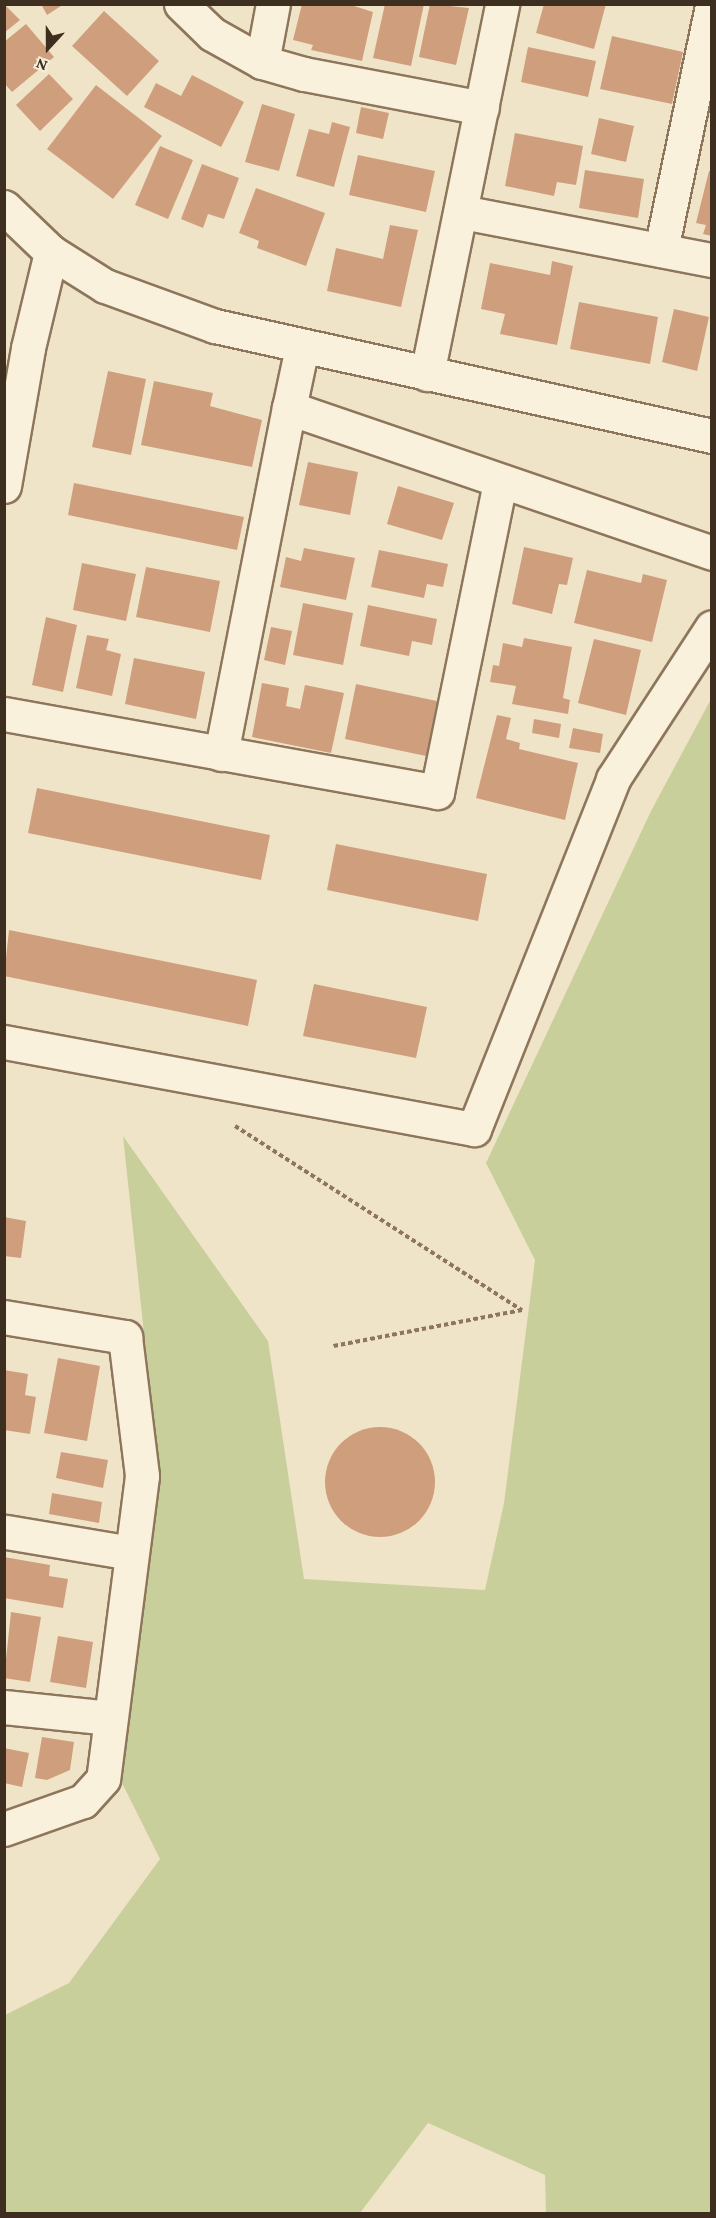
<!DOCTYPE html>
<style>
body{margin:0}
#map{position:relative;width:716px;height:2218px;overflow:hidden;background:#f0e4c8;font-family:"Crimson Pro",serif}
div>[style]{position:absolute}
.green>*{inset:0;background:#c9cf9b}
.building>*{inset:0;background:#cf9f7d}
.round{border-radius:50%}
.path>*{height:4px;margin-top:-2px;transform-origin:0;background:repeating-linear-gradient(90deg,#8d765c 0 4.5px,transparent 0 7.5px)}
.roads{filter:drop-shadow(2px 0 #8d765c) drop-shadow(-2px 0 #8d765c) drop-shadow(0 2px #8d765c) drop-shadow(0 -2px #8d765c)}
.minor>*{height:33px;margin:-16.5px;padding:0 16.5px;transform-origin:16.5px;border-radius:16.5px;background:#faf1dc}
.tertiary>*{height:33px;margin:-16.5px;padding:0 16.5px;transform-origin:16.5px;border-radius:16.5px;background:#faf1dc}
span{translate:-50% -50%;white-space:nowrap;text-align:center;line-height:1.15;-webkit-text-stroke:6px #f7eed8;paint-order:stroke}
.frame{position:absolute;inset:0;border:6px solid #3d2e20;pointer-events:none}
.north{position:absolute;left:18px;top:18px;width:60px;height:60px;-webkit-text-stroke:4px #f7eed8;paint-order:stroke;rotate:201deg;font-size:16px;font-weight:700;line-height:24px;text-align:center;color:#3d2e20}
.north::after{content:'';display:block;margin:auto;width:21px;height:27px;background:#3d2e20;clip-path:polygon(50% 0,100% 100%,50% 72%,0 100%)}
</style>
<div id="map">
<div class="green">
<div style="clip-path:polygon(711px 699px,711px 2213px,546px 2213px,545px 2175px,428px 2123px,360px 2213px,5px 2213px,5px 2015px,69px 1983px,160px 1859px,120px 1779px,159px 1475px,123px 1136px,268px 1341px,304px 1579px,485px 1590px,504px 1503px,535px 1260px,486px 1163px,651px 811px)"></div>
</div>
<div class="building">
<div style="clip-path:polygon(4px 4px,20px 20px,4px 33px)"></div>
<div style="clip-path:polygon(41px 4px,64px 4px,47px 15px)"></div>
<div style="clip-path:polygon(302px 4px,348px 4px,373px 12px,362px 61px,311px 50px,313px 45px,293px 40px)"></div>
<div style="clip-path:polygon(385px 4px,424px 4px,411px 66px,373px 58px)"></div>
<div style="clip-path:polygon(430px 4px,469px 8px,456px 65px,419px 57px)"></div>
<div style="clip-path:polygon(544px 4px,606px 4px,594px 49px,536px 33px)"></div>
<div style="clip-path:polygon(104px 11px,159px 61px,127px 96px,72px 46px)"></div>
<div style="clip-path:polygon(26px 24px,54px 57px,12px 92px,4px 83px,4px 42px)"></div>
<div style="clip-path:polygon(612px 36px,683px 52px,672px 104px,600px 89px)"></div>
<div style="clip-path:polygon(528px 47px,596px 61px,588px 97px,521px 82px)"></div>
<div style="clip-path:polygon(49px 74px,73px 99px,40px 131px,16px 105px)"></div>
<div style="clip-path:polygon(192px 75px,244px 102px,221px 147px,144px 107px,156px 83px,181px 96px)"></div>
<div style="clip-path:polygon(96px 85px,162px 136px,113px 199px,47px 149px)"></div>
<div style="clip-path:polygon(262px 104px,295px 114px,279px 171px,245px 162px)"></div>
<div style="clip-path:polygon(361px 107px,389px 113px,383px 139px,356px 133px)"></div>
<div style="clip-path:polygon(599px 118px,634px 126px,626px 162px,591px 154px)"></div>
<div style="clip-path:polygon(332px 122px,350px 127px,334px 187px,296px 176px,309px 129px,329px 134px)"></div>
<div style="clip-path:polygon(515px 133px,583px 146px,576px 185px,557px 182px,554px 196px,505px 186px)"></div>
<div style="clip-path:polygon(160px 146px,193px 160px,168px 219px,135px 205px)"></div>
<div style="clip-path:polygon(358px 155px,435px 171px,426px 212px,349px 195px)"></div>
<div style="clip-path:polygon(202px 164px,239px 178px,224px 219px,208px 214px,203px 228px,181px 219px)"></div>
<div style="clip-path:polygon(585px 170px,644px 179px,638px 218px,579px 208px)"></div>
<div style="clip-path:polygon(709px 171px,712px 171px,712px 236px,703px 234px,706px 225px,696px 223px)"></div>
<div style="clip-path:polygon(256px 188px,325px 213px,306px 266px,257px 248px,259px 241px,239px 233px)"></div>
<div style="clip-path:polygon(390px 225px,418px 230px,401px 307px,327px 291px,336px 248px,383px 259px)"></div>
<div style="clip-path:polygon(552px 261px,573px 266px,557px 345px,500px 334px,505px 314px,481px 309px,490px 263px,550px 275px)"></div>
<div style="clip-path:polygon(579px 302px,658px 317px,650px 364px,570px 349px)"></div>
<div style="clip-path:polygon(674px 309px,709px 317px,697px 371px,662px 362px)"></div>
<div style="clip-path:polygon(108px 371px,146px 379px,131px 455px,92px 447px)"></div>
<div style="clip-path:polygon(154px 381px,213px 393px,210px 406px,262px 420px,252px 467px,141px 445px)"></div>
<div style="clip-path:polygon(308px 462px,358px 472px,350px 515px,299px 505px)"></div>
<div style="clip-path:polygon(74px 483px,244px 517px,237px 550px,68px 515px)"></div>
<div style="clip-path:polygon(398px 486px,454px 503px,442px 540px,387px 524px)"></div>
<div style="clip-path:polygon(524px 547px,573px 558px,567px 585px,559px 584px,552px 614px,512px 604px)"></div>
<div style="clip-path:polygon(304px 548px,355px 558px,346px 600px,280px 587px,286px 557px,301px 561px)"></div>
<div style="clip-path:polygon(379px 550px,448px 564px,443px 587px,427px 584px,424px 598px,371px 587px)"></div>
<div style="clip-path:polygon(82px 563px,136px 574px,126px 621px,73px 610px)"></div>
<div style="clip-path:polygon(146px 567px,220px 581px,210px 632px,136px 617px)"></div>
<div style="clip-path:polygon(587px 570px,641px 583px,643px 574px,667px 580px,652px 642px,574px 623px)"></div>
<div style="clip-path:polygon(303px 603px,353px 613px,343px 665px,293px 655px)"></div>
<div style="clip-path:polygon(368px 605px,437px 619px,432px 645px,412px 641px,409px 656px,360px 646px)"></div>
<div style="clip-path:polygon(46px 617px,77px 625px,63px 692px,32px 685px)"></div>
<div style="clip-path:polygon(271px 627px,292px 631px,285px 665px,264px 660px)"></div>
<div style="clip-path:polygon(87px 635px,109px 639px,106px 650px,121px 654px,112px 696px,76px 688px)"></div>
<div style="clip-path:polygon(524px 638px,572px 647px,563px 698px,570px 700px,568px 714px,512px 704px,516px 686px,490px 682px,493px 665px,499px 666px,503px 643px,522px 647px)"></div>
<div style="clip-path:polygon(594px 639px,641px 650px,626px 715px,578px 703px)"></div>
<div style="clip-path:polygon(134px 658px,205px 672px,196px 719px,125px 704px)"></div>
<div style="clip-path:polygon(262px 683px,289px 688px,286px 706px,300px 709px,305px 685px,344px 693px,331px 753px,252px 737px)"></div>
<div style="clip-path:polygon(356px 684px,437px 701px,426px 756px,345px 739px)"></div>
<div style="clip-path:polygon(497px 715px,511px 718px,506px 739px,520px 743px,519px 749px,578px 763px,565px 820px,476px 798px)"></div>
<div style="clip-path:polygon(534px 719px,561px 724px,559px 738px,532px 733px)"></div>
<div style="clip-path:polygon(573px 728px,603px 734px,600px 753px,569px 748px)"></div>
<div style="clip-path:polygon(37px 788px,270px 835px,261px 880px,28px 833px)"></div>
<div style="clip-path:polygon(336px 844px,487px 874px,478px 921px,327px 890px)"></div>
<div style="clip-path:polygon(9px 930px,257px 980px,248px 1026px,4px 976px)"></div>
<div style="clip-path:polygon(314px 984px,427px 1007px,416px 1058px,303px 1036px)"></div>
<div style="clip-path:polygon(4px 1217px,26px 1221px,21px 1258px,4px 1256px)"></div>
<div style="clip-path:polygon(58px 1358px,100px 1366px,87px 1441px,44px 1433px)"></div>
<div style="clip-path:polygon(4px 1370px,28px 1374px,25px 1395px,36px 1397px,30px 1434px,4px 1430px)"></div>
<div class="round" style="left:325px;top:1427px;width:110px;height:110px"></div>
<div style="clip-path:polygon(61px 1452px,108px 1460px,103px 1488px,56px 1478px)"></div>
<div style="clip-path:polygon(52px 1493px,102px 1502px,99px 1523px,49px 1514px)"></div>
<div style="clip-path:polygon(4px 1557px,50px 1565px,49px 1576px,68px 1579px,63px 1608px,4px 1598px)"></div>
<div style="clip-path:polygon(11px 1612px,41px 1617px,30px 1682px,4px 1678px)"></div>
<div style="clip-path:polygon(58px 1636px,93px 1642px,86px 1688px,50px 1682px)"></div>
<div style="clip-path:polygon(42px 1737px,74px 1742px,70px 1770px,47px 1780px,35px 1778px)"></div>
<div style="clip-path:polygon(4px 1748px,29px 1753px,22px 1787px,4px 1783px)"></div>
</div>
<div class="path">
<div style="left:235px;top:1126px;width:341px;rotate:32.7deg"></div>
<div style="left:522px;top:1310px;width:192px;rotate:169.2deg"></div>
</div>
<div class="roads">
<div class="minor">
<div style="left:181px;top:4px;width:43px;rotate:44.1deg"></div>
<div style="left:212px;top:34px;width:57px;rotate:29.2deg"></div>
<div style="left:262px;top:62px;width:44px;rotate:15.9deg"></div>
<div style="left:304px;top:74px;width:181px;rotate:10.8deg"></div>
<div style="left:262px;top:62px;width:59px;rotate:-79.3deg"></div>
<div style="left:462px;top:212px;width:255px;rotate:10.9deg"></div>
<div style="left:661px;top:250px;width:250px;rotate:-78.2deg"></div>
<div style="left:302px;top:347px;width:62px;rotate:102deg"></div>
<div style="left:289px;top:408px;width:447px;rotate:18.9deg"></div>
<div style="left:4px;top:486px;width:140px;rotate:-80.1deg"></div>
<div style="left:28px;top:348px;width:99px;rotate:-76.5deg"></div>
<div style="left:4px;top:714px;width:440px;rotate:10.2deg"></div>
<div style="left:437px;top:792px;width:315px;rotate:-78.5deg"></div>
<div style="left:221px;top:754px;width:353px;rotate:-78.9deg"></div>
<div style="left:4px;top:1042px;width:478px;rotate:10.5deg"></div>
<div style="left:474px;top:1129px;width:377px;rotate:-68.3deg"></div>
<div style="left:613px;top:779px;width:181px;rotate:-56.9deg"></div>
<div style="left:4px;top:1317px;width:123px;rotate:9.4deg"></div>
<div style="left:125px;top:1337px;width:140px;rotate:83deg"></div>
<div style="left:142px;top:1476px;width:305px;rotate:97.3deg"></div>
<div style="left:103px;top:1779px;width:30px;rotate:132deg"></div>
<div style="left:83px;top:1801px;width:84px;rotate:160.5deg"></div>
<div style="left:6px;top:1532px;width:127px;rotate:9.5deg"></div>
<div style="left:4px;top:1707px;width:107px;rotate:5.9deg"></div>
</div>
<div class="tertiary">
<div style="left:4px;top:207px;width:65px;rotate:43.8deg"></div>
<div style="left:51px;top:252px;width:64px;rotate:32.2deg"></div>
<div style="left:105px;top:286px;width:117px;rotate:20deg"></div>
<div style="left:215px;top:326px;width:509px;rotate:12.48deg"></div>
<div style="left:427px;top:374px;width:378px;rotate:-78.5deg"></div>
</div>
</div>
<div class="frame"></div>
<div class="north">N</div>
</div>
